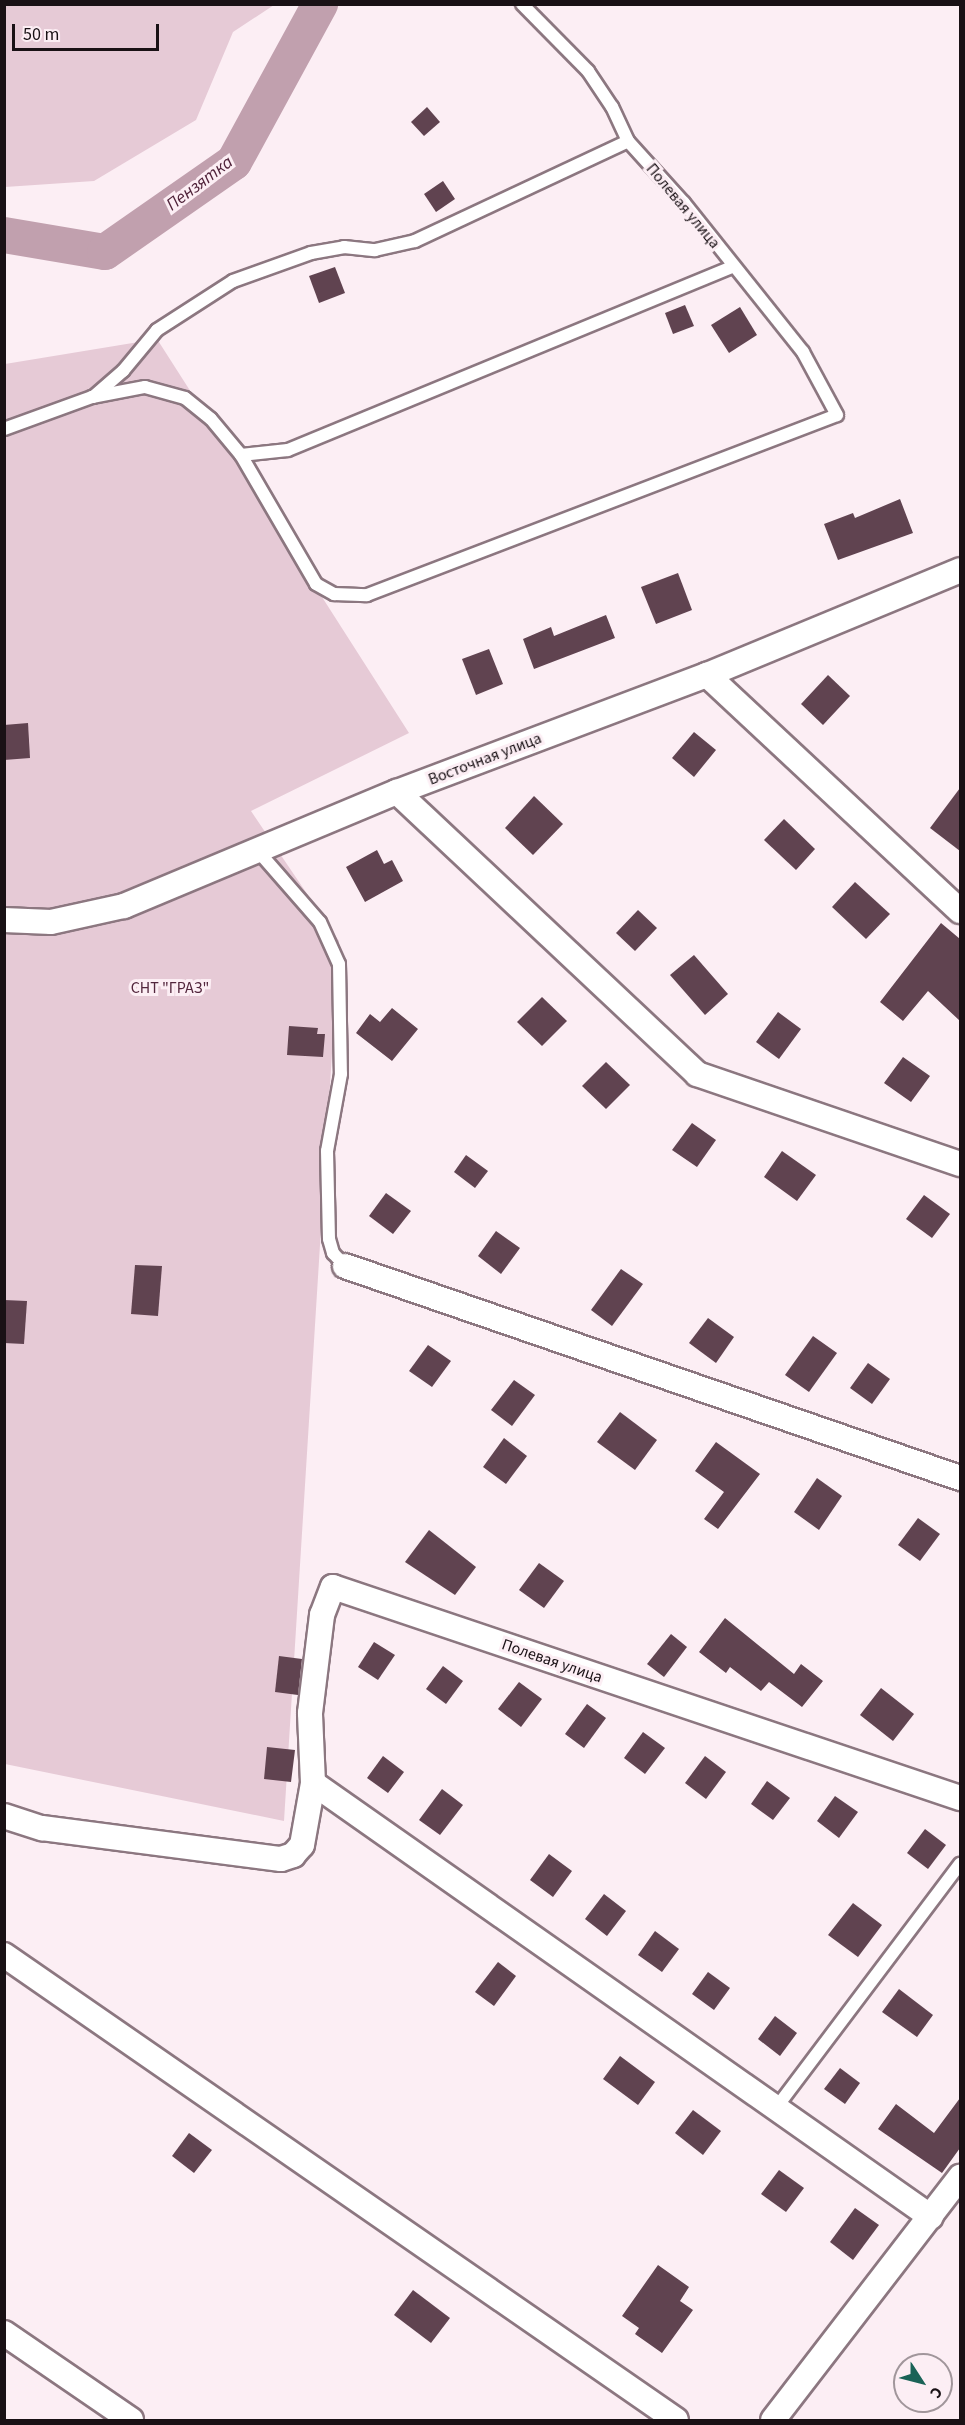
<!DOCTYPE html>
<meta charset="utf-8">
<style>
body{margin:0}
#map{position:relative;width:965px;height:2425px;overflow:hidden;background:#fceef4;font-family:"Source Sans 3",sans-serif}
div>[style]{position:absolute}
.green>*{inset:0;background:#e6cad6}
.river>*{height:36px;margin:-18px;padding:0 18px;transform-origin:18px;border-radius:18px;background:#c1a0ae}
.building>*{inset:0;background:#604350}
.roads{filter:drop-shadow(2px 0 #8c7780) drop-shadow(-2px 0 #8c7780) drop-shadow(0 2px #8c7780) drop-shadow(0 -2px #8c7780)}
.service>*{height:12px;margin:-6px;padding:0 6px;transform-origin:6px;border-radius:6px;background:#fff}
.minor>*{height:24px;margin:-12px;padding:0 12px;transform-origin:12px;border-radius:12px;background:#fff}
span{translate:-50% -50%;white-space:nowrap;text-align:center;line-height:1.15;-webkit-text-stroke:6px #fceef4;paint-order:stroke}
.street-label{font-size:16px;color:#191115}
.park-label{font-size:16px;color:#52253c}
.water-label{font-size:18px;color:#4f2239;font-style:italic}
.frame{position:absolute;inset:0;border:6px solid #191115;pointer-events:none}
.north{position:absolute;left:893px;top:2353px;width:60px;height:60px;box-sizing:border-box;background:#fceef4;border:2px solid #a1969b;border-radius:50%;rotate:126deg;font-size:16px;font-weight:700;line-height:24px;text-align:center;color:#191115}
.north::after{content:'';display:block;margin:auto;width:21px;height:27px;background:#1a6357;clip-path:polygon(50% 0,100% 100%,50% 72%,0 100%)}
.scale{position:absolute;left:12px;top:24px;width:147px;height:27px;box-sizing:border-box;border:3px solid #191115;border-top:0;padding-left:8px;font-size:18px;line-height:21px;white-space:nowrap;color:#191115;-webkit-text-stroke:4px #fceef4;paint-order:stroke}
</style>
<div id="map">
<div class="green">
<div style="clip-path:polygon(5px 4px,274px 4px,274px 5px,233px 32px,196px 120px,94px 181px,5px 187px)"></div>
<div style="clip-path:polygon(157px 339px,409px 733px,251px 811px,339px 941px,284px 1821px,5px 1764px,5px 364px)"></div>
</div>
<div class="river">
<div style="left:4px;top:235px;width:102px;rotate:9.6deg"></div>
<div style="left:105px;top:252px;width:157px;rotate:-34.9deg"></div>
<div style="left:234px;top:162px;width:180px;rotate:-61.4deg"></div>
</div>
<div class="building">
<div style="clip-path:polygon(427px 107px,440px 122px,424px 136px,411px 122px)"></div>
<div style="clip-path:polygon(443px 181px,455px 199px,436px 212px,424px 194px)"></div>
<div style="clip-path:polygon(335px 267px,345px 293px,319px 303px,309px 276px)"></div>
<div style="clip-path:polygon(685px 305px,694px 326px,673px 334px,665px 313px)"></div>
<div style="clip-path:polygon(740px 307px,757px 335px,729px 353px,711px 325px)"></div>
<div style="clip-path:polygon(900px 499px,913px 533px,838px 560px,824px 524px,853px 513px,855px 518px)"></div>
<div style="clip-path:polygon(678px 573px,692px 610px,656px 624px,641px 587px)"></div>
<div style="clip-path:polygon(606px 615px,615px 638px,534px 669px,523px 639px,551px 627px,554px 636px)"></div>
<div style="clip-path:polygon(489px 649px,503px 684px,476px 695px,462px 659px)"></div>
<div style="clip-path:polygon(828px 675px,850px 696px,823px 725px,801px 704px)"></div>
<div style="clip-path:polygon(28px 723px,30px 758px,4px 760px,4px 725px)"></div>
<div style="clip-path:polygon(694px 732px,716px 750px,694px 777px,672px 758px)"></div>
<div style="clip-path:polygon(960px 788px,960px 851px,930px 828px)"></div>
<div style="clip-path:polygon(534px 796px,563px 824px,533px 855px,505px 828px)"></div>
<div style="clip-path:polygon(784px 819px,815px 849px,796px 870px,764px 840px)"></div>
<div style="clip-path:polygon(377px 850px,384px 864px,392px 860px,403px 881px,365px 902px,346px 867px)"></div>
<div style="clip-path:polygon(855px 882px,890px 914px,866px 939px,832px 907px)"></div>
<div style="clip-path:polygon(638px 910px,657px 928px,635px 951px,616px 933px)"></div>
<div style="clip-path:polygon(941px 923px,960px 939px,960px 1021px,928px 991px,903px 1021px,880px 1002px)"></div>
<div style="clip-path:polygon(694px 955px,728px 994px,705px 1015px,670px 975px)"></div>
<div style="clip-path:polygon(542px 997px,567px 1021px,542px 1046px,517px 1022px)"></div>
<div style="clip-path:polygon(392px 1008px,418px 1029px,392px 1061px,356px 1033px,370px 1014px,380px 1022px)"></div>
<div style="clip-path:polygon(778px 1012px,801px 1029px,779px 1059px,756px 1042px)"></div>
<div style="clip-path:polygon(289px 1026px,318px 1028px,317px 1034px,325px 1034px,323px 1057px,287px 1055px)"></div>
<div style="clip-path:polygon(903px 1057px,930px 1076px,911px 1102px,884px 1083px)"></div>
<div style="clip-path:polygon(606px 1062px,630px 1085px,606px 1109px,582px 1086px)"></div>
<div style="clip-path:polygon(692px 1123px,716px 1140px,697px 1167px,672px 1150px)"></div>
<div style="clip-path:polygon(782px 1151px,816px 1175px,797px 1201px,764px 1177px)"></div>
<div style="clip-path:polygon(466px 1155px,488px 1171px,475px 1188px,454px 1172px)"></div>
<div style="clip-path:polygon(386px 1193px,411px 1211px,393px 1234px,369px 1216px)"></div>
<div style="clip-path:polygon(924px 1195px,950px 1214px,932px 1238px,906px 1219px)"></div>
<div style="clip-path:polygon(496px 1231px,520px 1248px,501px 1274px,478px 1256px)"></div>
<div style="clip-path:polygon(135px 1265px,162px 1266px,158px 1316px,131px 1314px)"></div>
<div style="clip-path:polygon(621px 1269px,643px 1284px,612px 1326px,591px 1310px)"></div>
<div style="clip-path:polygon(4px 1300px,27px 1301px,24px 1344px,4px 1343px)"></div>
<div style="clip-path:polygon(708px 1318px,734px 1337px,716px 1363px,689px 1343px)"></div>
<div style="clip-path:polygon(813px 1336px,837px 1353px,809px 1392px,785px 1375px)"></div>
<div style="clip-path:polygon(428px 1345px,451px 1361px,432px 1387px,409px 1371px)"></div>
<div style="clip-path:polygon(868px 1363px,890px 1379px,872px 1404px,850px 1388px)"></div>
<div style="clip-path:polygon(514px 1380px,535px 1395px,512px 1426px,491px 1410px)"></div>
<div style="clip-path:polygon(620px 1412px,657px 1440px,635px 1470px,597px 1442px)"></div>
<div style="clip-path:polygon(504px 1438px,527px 1456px,506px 1484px,483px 1467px)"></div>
<div style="clip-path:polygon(716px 1442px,760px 1474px,718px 1529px,704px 1519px,724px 1492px,695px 1471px)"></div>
<div style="clip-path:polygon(817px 1478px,842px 1496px,819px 1530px,794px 1512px)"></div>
<div style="clip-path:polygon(918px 1518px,940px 1534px,920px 1561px,898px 1545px)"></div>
<div style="clip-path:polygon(429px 1530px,476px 1567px,455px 1595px,405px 1562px)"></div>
<div style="clip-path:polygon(539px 1563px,564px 1581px,544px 1608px,519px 1590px)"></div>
<div style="clip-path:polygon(725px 1618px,794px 1674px,801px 1664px,823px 1681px,802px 1707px,769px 1682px,761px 1691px,730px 1667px,726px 1673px,699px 1652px)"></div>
<div style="clip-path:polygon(671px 1634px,687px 1647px,664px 1677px,647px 1664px)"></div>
<div style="clip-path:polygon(374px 1642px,395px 1655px,378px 1680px,358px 1667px)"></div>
<div style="clip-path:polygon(279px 1656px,302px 1659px,298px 1695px,275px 1692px)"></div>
<div style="clip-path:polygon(443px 1666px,463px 1681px,446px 1704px,426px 1689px)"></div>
<div style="clip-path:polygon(519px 1682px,542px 1699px,521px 1727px,498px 1709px)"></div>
<div style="clip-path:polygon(881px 1688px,914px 1714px,893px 1741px,860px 1715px)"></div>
<div style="clip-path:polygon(587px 1704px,606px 1718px,584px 1748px,565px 1734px)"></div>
<div style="clip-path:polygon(643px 1732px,665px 1748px,645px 1774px,624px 1758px)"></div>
<div style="clip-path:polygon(267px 1747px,295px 1750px,291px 1782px,264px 1779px)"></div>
<div style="clip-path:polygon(383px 1756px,404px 1772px,388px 1793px,367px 1778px)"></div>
<div style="clip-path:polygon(705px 1756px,726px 1772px,706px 1799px,685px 1783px)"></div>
<div style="clip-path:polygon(767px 1781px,790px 1798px,773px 1820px,751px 1804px)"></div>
<div style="clip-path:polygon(442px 1789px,463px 1805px,440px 1835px,419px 1820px)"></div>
<div style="clip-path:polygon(835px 1796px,858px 1812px,839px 1838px,817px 1821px)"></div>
<div style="clip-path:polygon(925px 1829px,946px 1845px,928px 1869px,907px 1853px)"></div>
<div style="clip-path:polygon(549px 1854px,572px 1871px,553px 1897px,530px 1880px)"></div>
<div style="clip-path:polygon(604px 1894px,626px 1911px,607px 1936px,585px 1919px)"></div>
<div style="clip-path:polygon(853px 1903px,882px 1925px,858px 1957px,828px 1935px)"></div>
<div style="clip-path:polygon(655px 1931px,679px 1949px,662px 1972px,638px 1955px)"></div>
<div style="clip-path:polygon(498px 1962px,516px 1976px,494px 2006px,475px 1992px)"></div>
<div style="clip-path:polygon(708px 1972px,730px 1988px,714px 2010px,692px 1994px)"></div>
<div style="clip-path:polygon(899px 1989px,933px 2015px,917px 2037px,882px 2012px)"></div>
<div style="clip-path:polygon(775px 2016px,797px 2033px,780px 2056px,758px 2039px)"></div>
<div style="clip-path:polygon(620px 2056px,655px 2082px,638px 2105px,603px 2079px)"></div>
<div style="clip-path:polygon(840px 2068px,860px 2083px,845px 2104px,824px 2089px)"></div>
<div style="clip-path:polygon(960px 2098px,960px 2148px,942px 2173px,878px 2129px,896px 2104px,934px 2133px)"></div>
<div style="clip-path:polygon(693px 2110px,721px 2131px,703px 2155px,675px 2133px)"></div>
<div style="clip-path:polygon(189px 2133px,212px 2150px,194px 2173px,172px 2156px)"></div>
<div style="clip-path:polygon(779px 2170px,804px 2188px,786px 2212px,761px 2194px)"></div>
<div style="clip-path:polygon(855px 2208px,879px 2225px,853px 2260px,830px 2242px)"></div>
<div style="clip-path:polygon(658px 2265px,689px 2287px,680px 2301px,693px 2310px,662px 2353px,635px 2334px,639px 2328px,622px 2316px)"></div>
<div style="clip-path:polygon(413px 2290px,450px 2318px,431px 2343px,394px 2315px)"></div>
</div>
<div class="roads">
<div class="service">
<div style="left:93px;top:397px;width:40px;rotate:-41deg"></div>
<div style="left:123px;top:371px;width:53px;rotate:-50.3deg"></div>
<div style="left:157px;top:330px;width:90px;rotate:-32.8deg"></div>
<div style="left:233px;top:281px;width:83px;rotate:-19.7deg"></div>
<div style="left:311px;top:253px;width:34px;rotate:-10deg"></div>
<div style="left:344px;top:247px;width:31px;rotate:6deg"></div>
<div style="left:375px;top:250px;width:41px;rotate:-12.7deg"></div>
<div style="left:415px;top:241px;width:235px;rotate:-25.1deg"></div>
<div style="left:4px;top:429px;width:94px;rotate:-20deg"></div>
<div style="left:92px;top:397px;width:54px;rotate:-10.7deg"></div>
<div style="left:145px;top:387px;width:41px;rotate:15.4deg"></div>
<div style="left:185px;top:398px;width:33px;rotate:39deg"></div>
<div style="left:211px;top:419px;width:47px;rotate:50.2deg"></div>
<div style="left:241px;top:455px;width:149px;rotate:59.8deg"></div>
<div style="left:316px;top:584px;width:21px;rotate:29deg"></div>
<div style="left:334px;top:594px;width:33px;rotate:2deg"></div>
<div style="left:367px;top:595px;width:503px;rotate:-20.96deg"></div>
<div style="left:837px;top:415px;width:72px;rotate:-118.4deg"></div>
<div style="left:803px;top:352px;width:191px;rotate:-128.6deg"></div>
<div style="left:684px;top:203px;width:84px;rotate:-132.1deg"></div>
<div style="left:628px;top:141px;width:38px;rotate:-115deg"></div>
<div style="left:612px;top:107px;width:43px;rotate:-123.7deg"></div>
<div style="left:588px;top:71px;width:94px;rotate:-134.6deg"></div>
<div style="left:241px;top:455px;width:47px;rotate:-6.1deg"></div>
<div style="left:288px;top:450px;width:482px;rotate:-22.4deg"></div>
<div style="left:258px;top:851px;width:94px;rotate:48.9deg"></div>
<div style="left:320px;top:922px;width:46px;rotate:65.7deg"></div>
<div style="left:339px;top:964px;width:110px;rotate:89deg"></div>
<div style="left:341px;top:1074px;width:78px;rotate:100.3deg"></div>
<div style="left:327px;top:1151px;width:88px;rotate:88.7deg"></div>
<div style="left:329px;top:1239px;width:15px;rotate:74deg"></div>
<div style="left:333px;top:1253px;width:18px;rotate:47deg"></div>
<div style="left:776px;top:2108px;width:306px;rotate:-53deg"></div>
</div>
<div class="minor">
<div style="left:707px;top:675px;width:346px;rotate:43deg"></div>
<div style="left:397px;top:792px;width:412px;rotate:43.2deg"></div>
<div style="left:697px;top:1074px;width:278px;rotate:18.9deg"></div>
<div style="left:4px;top:920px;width:47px;rotate:2.4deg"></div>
<div style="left:51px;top:922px;width:75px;rotate:-12.4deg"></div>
<div style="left:124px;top:906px;width:296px;rotate:-22.7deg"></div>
<div style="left:397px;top:792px;width:331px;rotate:-20.7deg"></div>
<div style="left:707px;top:675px;width:274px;rotate:-22.5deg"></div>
<div style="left:345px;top:1266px;width:651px;rotate:19.02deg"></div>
<div style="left:313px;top:1783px;width:755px;rotate:35.08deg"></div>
<div style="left:4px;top:1816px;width:40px;rotate:18deg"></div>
<div style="left:42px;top:1828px;width:241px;rotate:7.4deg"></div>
<div style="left:281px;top:1859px;width:13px;rotate:-18deg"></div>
<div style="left:293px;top:1855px;width:13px;rotate:-48deg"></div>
<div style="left:302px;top:1845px;width:63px;rotate:-79.9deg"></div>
<div style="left:313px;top:1783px;width:70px;rotate:-92.5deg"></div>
<div style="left:310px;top:1713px;width:99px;rotate:-83deg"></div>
<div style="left:322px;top:1615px;width:30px;rotate:-69deg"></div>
<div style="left:333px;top:1587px;width:662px;rotate:18.6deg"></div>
<div style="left:4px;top:1955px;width:817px;rotate:34.68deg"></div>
<div style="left:4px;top:2333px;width:154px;rotate:34.4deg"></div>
<div style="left:773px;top:2420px;width:307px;rotate:-52.4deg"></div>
</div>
</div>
<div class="street-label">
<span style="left:683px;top:206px;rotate:50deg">Полевая улица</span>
<span style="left:485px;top:759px;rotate:-21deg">Восточная улица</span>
<span style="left:552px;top:1661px;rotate:19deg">Полевая улица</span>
</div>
<div class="park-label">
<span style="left:170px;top:988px">СНТ "ГРАЗ"</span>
</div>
<div class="water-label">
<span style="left:200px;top:184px;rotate:-37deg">Пензятка</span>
</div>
<div class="frame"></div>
<div class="north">С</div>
<div class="scale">50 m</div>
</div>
